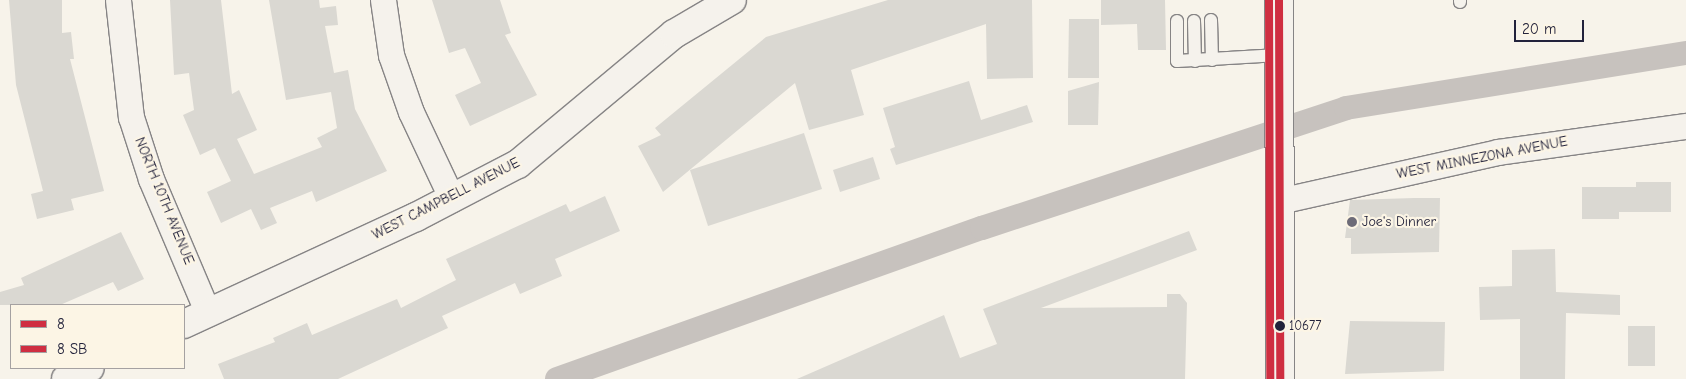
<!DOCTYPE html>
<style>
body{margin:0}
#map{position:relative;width:1686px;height:379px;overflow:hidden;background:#f7f3ea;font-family:"Comic Neue",sans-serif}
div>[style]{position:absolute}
.canal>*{height:24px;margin:-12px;padding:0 12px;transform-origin:12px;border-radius:12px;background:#c7c2be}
.building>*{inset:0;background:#dad8d2}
.roads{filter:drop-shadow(1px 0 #868485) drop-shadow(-1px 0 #868485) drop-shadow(0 1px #868485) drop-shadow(0 -1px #868485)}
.service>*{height:12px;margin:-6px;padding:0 6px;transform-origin:6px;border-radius:6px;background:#f5f2ec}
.minor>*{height:25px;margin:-12.5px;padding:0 12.5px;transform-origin:12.5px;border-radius:12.5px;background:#f5f2ec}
.tertiary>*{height:28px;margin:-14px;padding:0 14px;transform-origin:14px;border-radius:14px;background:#f5f2ec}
.secondary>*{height:28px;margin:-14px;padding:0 14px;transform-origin:14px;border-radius:14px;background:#f5f2ec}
.bus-1>*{height:8px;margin:-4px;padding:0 4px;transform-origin:4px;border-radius:4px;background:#cf2e41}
.bus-2>*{height:8px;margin:-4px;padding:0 4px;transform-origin:4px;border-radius:4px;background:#cf2e41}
.dots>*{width:14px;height:14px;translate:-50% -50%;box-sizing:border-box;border:2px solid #fcf5e5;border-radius:50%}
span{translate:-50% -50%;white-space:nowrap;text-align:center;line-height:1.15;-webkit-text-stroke:4.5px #fcf5e5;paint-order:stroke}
.bus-label{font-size:13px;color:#22223b}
.left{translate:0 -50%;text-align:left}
.street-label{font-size:14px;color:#22223b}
.poi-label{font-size:14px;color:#22223b}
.legend{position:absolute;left:10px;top:304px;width:175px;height:65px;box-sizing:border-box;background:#fcf5e5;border:1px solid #a5a1a1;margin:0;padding:6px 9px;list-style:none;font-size:15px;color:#22223b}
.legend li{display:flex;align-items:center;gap:10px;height:25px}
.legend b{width:25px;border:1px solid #a5a1a1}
.scale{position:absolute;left:1514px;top:20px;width:70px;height:22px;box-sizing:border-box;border:2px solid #22223b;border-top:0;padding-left:6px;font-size:15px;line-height:18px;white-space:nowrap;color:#22223b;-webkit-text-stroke:4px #fcf5e5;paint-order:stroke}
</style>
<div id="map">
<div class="canal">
<div style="left:557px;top:379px;width:451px;rotate:-19.6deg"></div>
<div style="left:982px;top:228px;width:383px;rotate:-18.2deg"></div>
<div style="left:1346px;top:108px;width:344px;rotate:-9.2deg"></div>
</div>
<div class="building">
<div style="clip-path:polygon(9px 0,62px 0,62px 33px,71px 32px,74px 59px,70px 59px,104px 191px,71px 199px,74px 210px,37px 219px,31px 194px,43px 191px,16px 85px)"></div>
<div style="clip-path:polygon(170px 0,221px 0,232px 94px,239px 90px,257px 130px,237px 139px,254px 174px,322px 147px,317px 138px,337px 128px,331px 92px,286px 100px,269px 0,319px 0,320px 8px,336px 6px,338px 25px,325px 26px,334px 73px,348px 70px,355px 109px,387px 171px,316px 202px,312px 191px,270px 208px,277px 223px,261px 230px,251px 209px,221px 223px,207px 192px,231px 181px,215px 148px,200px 155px,183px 115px,194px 110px,189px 73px,174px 75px)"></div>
<div style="clip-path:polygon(432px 0,500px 0,511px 33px,505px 35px,537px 95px,470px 126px,455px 95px,481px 83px,465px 48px,449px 53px)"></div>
<div style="clip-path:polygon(888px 0,1032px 0,1033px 78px,987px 79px,986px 24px,851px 70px,864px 115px,809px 130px,795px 83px,663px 192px,638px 146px,661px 135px,655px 128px,766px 37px)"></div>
<div style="clip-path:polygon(1101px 0,1165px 0,1166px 50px,1138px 50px,1137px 24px,1101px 25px)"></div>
<div style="clip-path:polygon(1069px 19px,1099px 19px,1099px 78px,1068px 78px)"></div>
<div style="clip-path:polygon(969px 81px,981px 120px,1027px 105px,1033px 122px,896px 165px,890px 149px,895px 147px,883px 108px)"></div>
<div style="clip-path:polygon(1099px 82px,1098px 125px,1068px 125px,1068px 91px)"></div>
<div style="clip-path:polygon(804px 133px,822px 189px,708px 226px,690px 170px)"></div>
<div style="clip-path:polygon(873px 157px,880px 179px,840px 192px,833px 170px)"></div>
<div style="clip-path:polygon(1636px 182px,1671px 182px,1671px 212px,1619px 212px,1619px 219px,1582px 219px,1582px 187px,1636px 187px)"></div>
<div style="clip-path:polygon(605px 196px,620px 231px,555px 259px,562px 276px,520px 294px,515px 283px,442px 316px,448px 328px,338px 379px,224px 379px,218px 364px,275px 342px,273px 338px,307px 323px,312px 335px,397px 299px,401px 308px,456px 280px,446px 259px,566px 204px,570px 212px)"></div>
<div style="clip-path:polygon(1414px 198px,1440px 198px,1439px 252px,1351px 254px,1351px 238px,1345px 238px,1350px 200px)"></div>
<div style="clip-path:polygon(1189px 231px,1197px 250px,1041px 308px,1167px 307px,1167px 294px,1180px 294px,1187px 303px,1185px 379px,797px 379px,944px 315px,960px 358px,997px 344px,983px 309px)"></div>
<div style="clip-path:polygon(121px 232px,144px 279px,118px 291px,113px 282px,60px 305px,0 305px,0 292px,24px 285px,21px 278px)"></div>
<div style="clip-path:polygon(1555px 249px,1556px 292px,1620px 295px,1620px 315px,1566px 313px,1565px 379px,1520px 379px,1520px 319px,1480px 320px,1479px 287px,1512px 286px,1512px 250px)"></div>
<div style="clip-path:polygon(1350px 321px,1445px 322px,1444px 371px,1345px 374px)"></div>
<div style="clip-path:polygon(1628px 326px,1655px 326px,1655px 366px,1628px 366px)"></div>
</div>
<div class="roads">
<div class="service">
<div style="left:1460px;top:0;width:2px;rotate:90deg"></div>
<div style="left:1211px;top:20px;width:40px;rotate:88.6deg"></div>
<div style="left:1177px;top:21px;width:40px;rotate:90deg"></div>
<div style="left:1177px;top:61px;width:102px;rotate:-3.4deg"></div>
<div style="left:1194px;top:21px;width:40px;rotate:88.6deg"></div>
</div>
<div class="minor">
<div style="left:118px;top:0;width:118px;rotate:83.7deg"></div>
<div style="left:131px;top:117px;width:65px;rotate:72.1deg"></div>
<div style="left:151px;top:179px;width:143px;rotate:67deg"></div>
<div style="left:383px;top:0;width:56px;rotate:81.7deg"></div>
<div style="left:391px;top:55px;width:60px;rotate:70.7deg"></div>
<div style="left:411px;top:112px;width:96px;rotate:64.8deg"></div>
<div style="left:1279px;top:201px;width:224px;rotate:-12.6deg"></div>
<div style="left:1498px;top:152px;width:190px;rotate:-7.9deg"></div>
</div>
<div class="tertiary">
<div style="left:184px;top:324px;width:255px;rotate:-24.8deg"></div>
<div style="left:416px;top:217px;width:115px;rotate:-27.5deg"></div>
<div style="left:518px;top:164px;width:203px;rotate:-39.8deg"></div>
<div style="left:674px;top:34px;width:67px;rotate:-30.4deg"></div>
<div style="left:66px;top:379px;width:26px;rotate:-25deg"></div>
</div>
<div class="secondary">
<div style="left:1279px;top:0;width:379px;rotate:89.8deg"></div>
</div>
</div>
<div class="bus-1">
<div style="left:1279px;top:0;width:379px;rotate:89.8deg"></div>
</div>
<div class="bus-2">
<div style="left:1269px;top:0;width:379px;rotate:89.8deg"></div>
</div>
<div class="dots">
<div style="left:1352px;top:222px;background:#6d6b78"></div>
<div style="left:1280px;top:326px;background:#22223b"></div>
</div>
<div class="bus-label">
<span class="left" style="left:1289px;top:326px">10677</span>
</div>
<div class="street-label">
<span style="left:1482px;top:158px;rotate:-11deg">WEST MINNEZONA AVENUE</span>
<span style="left:446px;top:199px;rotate:-27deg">WEST CAMPBELL AVENUE</span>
<span style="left:164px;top:201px;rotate:68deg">NORTH 10TH AVENUE</span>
</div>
<div class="poi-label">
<span class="left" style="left:1362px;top:222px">Joe's Dinner</span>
</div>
<ul class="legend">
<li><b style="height:6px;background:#cf2e41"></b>8</li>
<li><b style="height:6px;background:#cf2e41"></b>8 SB</li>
</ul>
<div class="scale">20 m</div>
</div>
